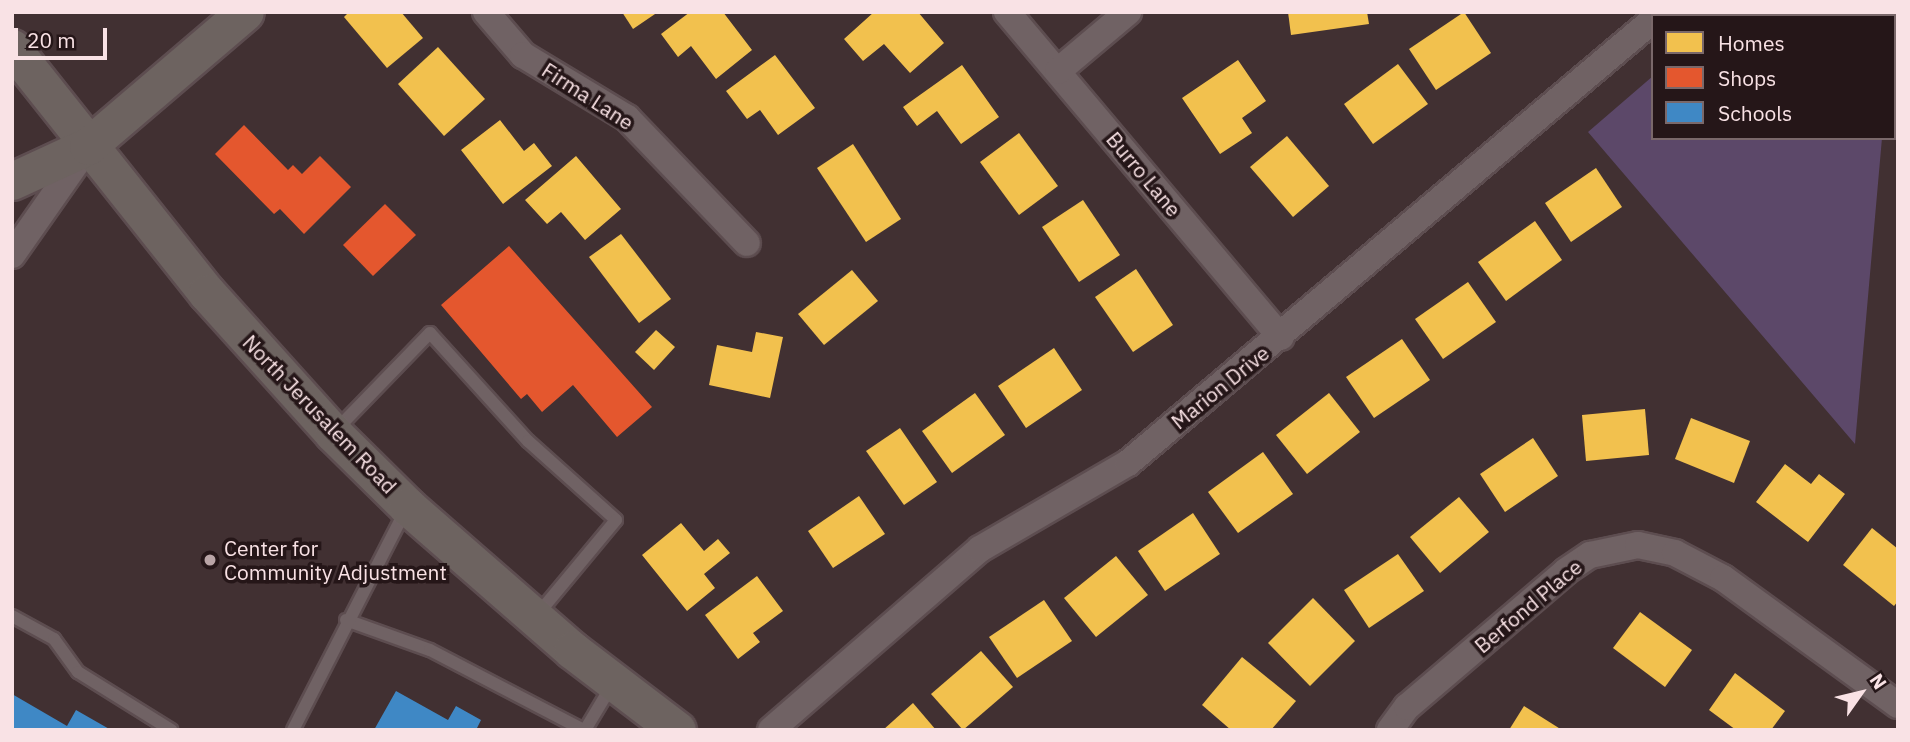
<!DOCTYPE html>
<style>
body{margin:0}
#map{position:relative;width:1910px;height:742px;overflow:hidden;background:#413032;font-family:"IBM Plex Sans",sans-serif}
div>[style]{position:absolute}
.green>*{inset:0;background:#5c4869}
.homes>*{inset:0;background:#f2c14e}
.shops>*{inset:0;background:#e4572e}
.schools>*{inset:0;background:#3f88c5}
.roads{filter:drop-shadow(2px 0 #5d4d50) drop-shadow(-2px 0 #5d4d50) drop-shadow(0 2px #5d4d50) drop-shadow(0 -2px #5d4d50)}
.service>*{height:12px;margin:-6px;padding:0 6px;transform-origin:6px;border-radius:6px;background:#706264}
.minor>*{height:26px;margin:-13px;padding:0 13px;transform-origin:13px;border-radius:13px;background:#706264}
.secondary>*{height:37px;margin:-18.5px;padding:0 18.5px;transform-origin:18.5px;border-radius:18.5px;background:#6d6360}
.dots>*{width:19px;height:19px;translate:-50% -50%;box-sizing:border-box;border:4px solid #251618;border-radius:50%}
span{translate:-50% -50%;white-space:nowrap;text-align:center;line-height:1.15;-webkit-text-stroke:7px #251618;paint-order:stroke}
.street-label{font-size:21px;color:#f9e2e5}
.poi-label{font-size:21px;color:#f9e2e5}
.left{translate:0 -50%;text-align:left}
.frame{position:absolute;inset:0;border:14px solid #f9e2e5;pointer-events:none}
.legend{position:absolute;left:1651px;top:14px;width:245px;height:126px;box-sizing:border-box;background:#251618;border:2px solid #7a686a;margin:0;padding:9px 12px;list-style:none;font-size:21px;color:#f9e2e5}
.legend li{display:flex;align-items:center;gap:14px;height:35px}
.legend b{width:35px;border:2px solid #7a686a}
.north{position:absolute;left:1826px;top:658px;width:70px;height:70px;-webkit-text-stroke:5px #251618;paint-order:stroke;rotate:56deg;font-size:19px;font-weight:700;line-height:28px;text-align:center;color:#f9e2e5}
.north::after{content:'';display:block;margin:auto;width:24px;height:32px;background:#f9e2e5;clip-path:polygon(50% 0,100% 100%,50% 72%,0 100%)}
.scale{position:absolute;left:14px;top:28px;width:93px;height:32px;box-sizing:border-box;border:4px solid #f9e2e5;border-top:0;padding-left:9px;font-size:21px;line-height:24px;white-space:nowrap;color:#f9e2e5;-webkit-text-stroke:5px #251618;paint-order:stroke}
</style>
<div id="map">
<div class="green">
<div style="clip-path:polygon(1727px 12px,1843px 12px,1846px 16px,1723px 16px)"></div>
<div style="clip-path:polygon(1653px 76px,1653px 138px,1882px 138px,1855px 444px,1588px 132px)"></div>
</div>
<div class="homes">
<div style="clip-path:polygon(349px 12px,401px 12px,423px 38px,387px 68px,344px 17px)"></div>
<div style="clip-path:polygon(622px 12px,658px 12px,633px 29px)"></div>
<div style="clip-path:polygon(690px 12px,723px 12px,752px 50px,716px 79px,691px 46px,678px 57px,661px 34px)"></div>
<div style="clip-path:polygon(874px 12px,918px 12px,944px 43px,910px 73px,884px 44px,863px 61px,844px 39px)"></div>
<div style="clip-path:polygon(1288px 12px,1367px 12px,1369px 24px,1291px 35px)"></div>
<div style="clip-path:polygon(1464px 12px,1491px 53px,1436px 90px,1409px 49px)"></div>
<div style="clip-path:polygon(438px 47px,485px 99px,444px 136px,398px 84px)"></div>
<div style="clip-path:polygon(775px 55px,815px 108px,778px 135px,760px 110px,747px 119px,726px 91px)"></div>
<div style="clip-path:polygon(1238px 60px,1266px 101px,1242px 118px,1252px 133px,1220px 154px,1182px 98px)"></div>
<div style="clip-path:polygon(1398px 64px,1428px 104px,1373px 144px,1344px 104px)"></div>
<div style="clip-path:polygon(962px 65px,999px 117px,961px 144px,937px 111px,917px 126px,903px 107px)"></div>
<div style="clip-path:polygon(500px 120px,524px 151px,534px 143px,552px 166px,503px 204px,461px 150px)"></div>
<div style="clip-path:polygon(1019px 133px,1058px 186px,1019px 215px,980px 162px)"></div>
<div style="clip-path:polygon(1287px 136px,1329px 186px,1293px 217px,1250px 167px)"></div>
<div style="clip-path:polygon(853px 144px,901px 219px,866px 242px,817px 168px)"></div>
<div style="clip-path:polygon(576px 156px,621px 209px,585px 240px,561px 212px,547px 224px,525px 200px)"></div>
<div style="clip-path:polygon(1596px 168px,1622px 207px,1571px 242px,1545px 203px)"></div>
<div style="clip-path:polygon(1083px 200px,1120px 255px,1079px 282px,1042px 227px)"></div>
<div style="clip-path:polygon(1535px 221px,1562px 260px,1506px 301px,1478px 262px)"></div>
<div style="clip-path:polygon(621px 234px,671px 299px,639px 323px,589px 257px)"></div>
<div style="clip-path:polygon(1136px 269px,1173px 325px,1133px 352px,1095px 297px)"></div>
<div style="clip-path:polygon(852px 270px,878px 301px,824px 345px,798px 314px)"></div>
<div style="clip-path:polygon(1468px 282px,1496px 322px,1443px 359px,1415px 319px)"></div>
<div style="clip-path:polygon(656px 330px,675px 347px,654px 370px,635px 352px)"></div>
<div style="clip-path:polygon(756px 332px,783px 337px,770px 398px,709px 385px,717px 345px,752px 352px)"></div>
<div style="clip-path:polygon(1402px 339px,1430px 380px,1374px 418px,1346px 377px)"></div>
<div style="clip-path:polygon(1054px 348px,1082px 390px,1026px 428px,998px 386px)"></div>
<div style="clip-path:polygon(975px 393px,1005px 435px,952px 473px,922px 431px)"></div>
<div style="clip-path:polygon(1329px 393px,1360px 432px,1307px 474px,1276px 435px)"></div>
<div style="clip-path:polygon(1645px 409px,1649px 455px,1586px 461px,1582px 415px)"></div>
<div style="clip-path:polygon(1691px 418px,1750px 441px,1734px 483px,1675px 459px)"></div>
<div style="clip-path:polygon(900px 428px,937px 482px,904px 505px,866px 451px)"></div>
<div style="clip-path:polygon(1533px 438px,1558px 476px,1505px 512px,1480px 474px)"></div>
<div style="clip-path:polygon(1263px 452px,1293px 494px,1238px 533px,1208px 492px)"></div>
<div style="clip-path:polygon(1785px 464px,1811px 484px,1819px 474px,1845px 494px,1808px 542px,1756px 502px)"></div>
<div style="clip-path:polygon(859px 496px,885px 534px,833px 568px,808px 531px)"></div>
<div style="clip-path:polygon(1459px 497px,1489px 532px,1440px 573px,1410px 537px)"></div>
<div style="clip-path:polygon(1193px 513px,1220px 554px,1165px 591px,1138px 551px)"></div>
<div style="clip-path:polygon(681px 523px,704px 551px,718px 539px,730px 553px,704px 574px,715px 588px,687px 611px,642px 555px)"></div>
<div style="clip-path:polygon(1872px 528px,1898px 549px,1898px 601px,1894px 606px,1843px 565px)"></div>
<div style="clip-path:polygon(1398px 554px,1424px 591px,1369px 628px,1344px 590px)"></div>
<div style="clip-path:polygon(1116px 556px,1148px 595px,1096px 637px,1064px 598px)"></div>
<div style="clip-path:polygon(757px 576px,783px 611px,753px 633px,760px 642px,738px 659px,705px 615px)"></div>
<div style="clip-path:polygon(1313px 598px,1355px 641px,1310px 686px,1268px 643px)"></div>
<div style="clip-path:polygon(1044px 600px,1072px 641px,1017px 678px,989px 637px)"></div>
<div style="clip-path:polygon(1640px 612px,1692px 650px,1665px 687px,1613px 648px)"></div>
<div style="clip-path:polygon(981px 651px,1013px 687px,963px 730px,931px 694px)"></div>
<div style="clip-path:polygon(1242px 657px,1296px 701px,1271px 730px,1231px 730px,1202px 705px)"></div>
<div style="clip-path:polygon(1735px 673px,1785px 711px,1771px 730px,1736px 730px,1709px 710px)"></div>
<div style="clip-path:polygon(913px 703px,936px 730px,883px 730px)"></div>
<div style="clip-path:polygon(1524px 706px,1562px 730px,1509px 730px)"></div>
</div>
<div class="shops">
<div style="clip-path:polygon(244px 125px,288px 170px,293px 165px,302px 174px,320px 156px,351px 187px,304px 234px,280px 209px,274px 214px,215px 154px)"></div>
<div style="clip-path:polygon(385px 204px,416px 235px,373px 276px,343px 245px)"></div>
<div style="clip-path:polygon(509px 246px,652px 407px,617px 437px,573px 385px,542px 412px,527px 394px,521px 399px,441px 305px)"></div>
</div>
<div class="schools">
<div style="clip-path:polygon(396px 691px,448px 720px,456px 706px,481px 720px,476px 730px,374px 730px)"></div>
<div style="clip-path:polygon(12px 694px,67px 726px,76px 710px,111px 730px,12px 730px)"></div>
</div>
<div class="roads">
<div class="service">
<div style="left:334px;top:432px;width:138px;rotate:-45.9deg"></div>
<div style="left:430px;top:333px;width:146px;rotate:47.8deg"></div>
<div style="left:528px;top:441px;width:118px;rotate:41.9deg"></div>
<div style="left:616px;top:520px;width:124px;rotate:129.7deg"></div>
<div style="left:12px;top:616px;width:48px;rotate:28.7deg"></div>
<div style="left:54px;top:639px;width:41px;rotate:54deg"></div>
<div style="left:78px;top:672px;width:110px;rotate:31.9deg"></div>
<div style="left:346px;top:620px;width:89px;rotate:19.7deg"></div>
<div style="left:430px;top:650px;width:174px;rotate:27.5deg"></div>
<div style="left:293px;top:730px;width:248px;rotate:-62.9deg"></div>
<div style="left:585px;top:730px;width:52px;rotate:-59deg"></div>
</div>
<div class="minor">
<div style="left:486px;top:12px;width:57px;rotate:49.3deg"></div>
<div style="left:523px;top:55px;width:122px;rotate:31.2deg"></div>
<div style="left:627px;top:118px;width:173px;rotate:46.2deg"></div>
<div style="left:1007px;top:12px;width:425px;rotate:49.9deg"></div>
<div style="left:1058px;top:71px;width:92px;rotate:-40.1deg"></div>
<div style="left:12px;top:255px;width:131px;rotate:-55deg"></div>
<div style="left:771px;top:730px;width:276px;rotate:-40.9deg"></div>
<div style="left:980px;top:549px;width:171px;rotate:-30.2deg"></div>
<div style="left:1128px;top:463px;width:687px;rotate:-40.16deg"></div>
<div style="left:1390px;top:730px;width:29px;rotate:-54deg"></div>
<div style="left:1407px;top:707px;width:209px;rotate:-40.5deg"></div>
<div style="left:1566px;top:571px;width:29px;rotate:-34deg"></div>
<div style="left:1590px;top:555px;width:49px;rotate:-11.8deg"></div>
<div style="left:1638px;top:545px;width:38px;rotate:12deg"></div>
<div style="left:1675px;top:553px;width:54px;rotate:27.5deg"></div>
<div style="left:1723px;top:578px;width:216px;rotate:36deg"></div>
</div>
<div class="secondary">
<div style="left:12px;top:48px;width:313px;rotate:51.5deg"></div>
<div style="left:207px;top:293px;width:188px;rotate:48deg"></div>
<div style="left:333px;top:433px;width:104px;rotate:44.6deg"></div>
<div style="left:407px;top:506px;width:219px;rotate:41.1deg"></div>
<div style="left:572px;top:650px;width:132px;rotate:37.3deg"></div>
<div style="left:12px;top:181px;width:84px;rotate:-24.7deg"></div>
<div style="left:88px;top:146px;width:206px;rotate:-40.5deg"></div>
</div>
</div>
<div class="dots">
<div style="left:210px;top:560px;background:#b9a4a6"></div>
</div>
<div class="street-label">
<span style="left:588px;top:96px;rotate:33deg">Firma Lane</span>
<span style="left:1144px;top:174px;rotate:50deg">Burro Lane</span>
<span style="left:1220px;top:387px;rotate:-39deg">Marion Drive</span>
<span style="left:320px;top:414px;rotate:46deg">North Jerusalem Road</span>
<span style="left:1528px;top:606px;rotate:-40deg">Berfond Place</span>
</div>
<div class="poi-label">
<span class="left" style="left:224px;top:560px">Center for<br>Community Adjustment</span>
</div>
<div class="frame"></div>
<ul class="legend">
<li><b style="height:19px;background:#f2c14e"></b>Homes</li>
<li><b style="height:19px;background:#e4572e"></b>Shops</li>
<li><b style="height:19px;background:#3f88c5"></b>Schools</li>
</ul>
<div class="north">N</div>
<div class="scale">20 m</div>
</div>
